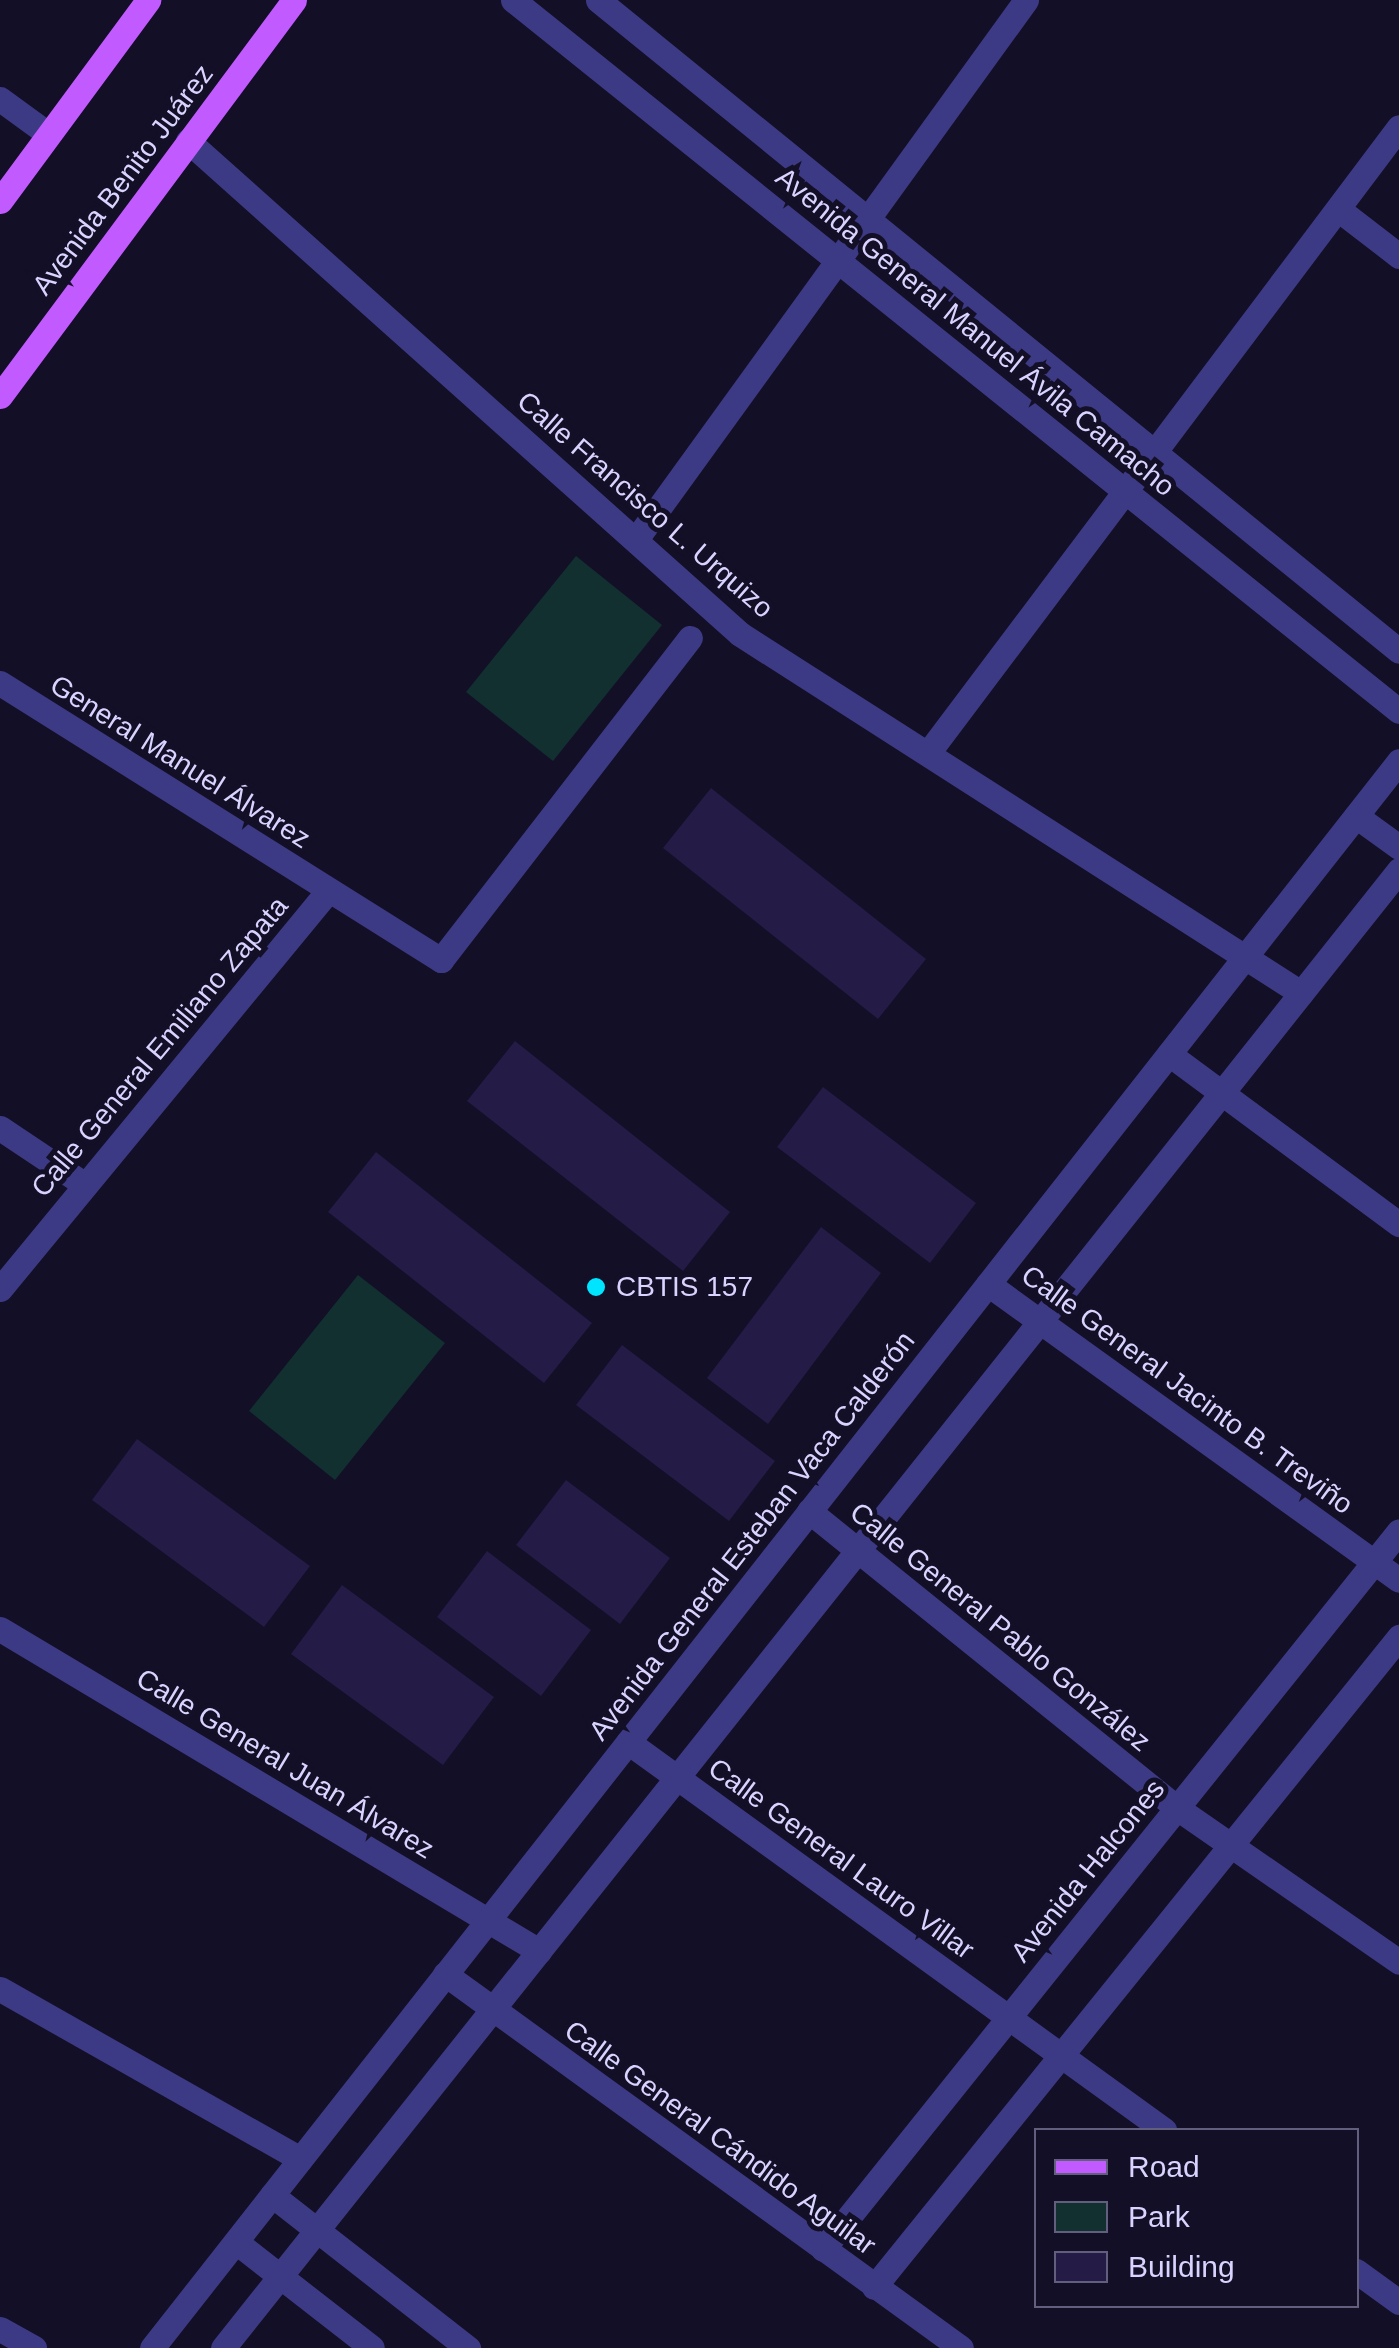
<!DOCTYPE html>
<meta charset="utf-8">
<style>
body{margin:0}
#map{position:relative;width:1399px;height:2348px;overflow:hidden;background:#130f26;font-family:Arial,sans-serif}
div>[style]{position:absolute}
.green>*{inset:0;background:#12302f}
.building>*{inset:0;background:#241b47}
.minor>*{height:25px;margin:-12.5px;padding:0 12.5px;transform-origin:12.5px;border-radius:12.5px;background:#3d3a85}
.major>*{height:25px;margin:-12.5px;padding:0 12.5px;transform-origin:12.5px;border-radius:12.5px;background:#c25bff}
.dots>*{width:28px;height:28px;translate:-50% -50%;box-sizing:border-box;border:5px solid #130f26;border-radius:50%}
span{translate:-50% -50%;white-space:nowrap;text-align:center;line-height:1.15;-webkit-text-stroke:10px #130f26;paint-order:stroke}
.street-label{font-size:28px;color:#d9d4ff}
.poi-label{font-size:28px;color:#d9d4ff}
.left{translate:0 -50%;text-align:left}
.legend{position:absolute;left:1034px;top:2128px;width:325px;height:180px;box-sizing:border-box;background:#130f26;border:2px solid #625e7d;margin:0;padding:12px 18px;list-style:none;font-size:30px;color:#d9d4ff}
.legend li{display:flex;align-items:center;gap:20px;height:50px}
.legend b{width:50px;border:2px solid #625e7d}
</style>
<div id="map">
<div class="green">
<div style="clip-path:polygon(576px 556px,662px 625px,553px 761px,466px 692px)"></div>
<div style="clip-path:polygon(358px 1275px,445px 1343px,335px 1480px,249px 1411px)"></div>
</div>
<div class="building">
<div style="clip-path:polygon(711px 788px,926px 959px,878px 1019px,663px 848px)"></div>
<div style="clip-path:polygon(515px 1041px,730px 1212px,683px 1271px,467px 1101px)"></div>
<div style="clip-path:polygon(823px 1087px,976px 1203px,930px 1263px,777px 1147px)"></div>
<div style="clip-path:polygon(376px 1152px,592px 1323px,544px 1383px,328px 1212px)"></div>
<div style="clip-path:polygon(821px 1227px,881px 1273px,768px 1424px,707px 1378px)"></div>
<div style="clip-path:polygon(622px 1345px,775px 1461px,729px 1521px,576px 1405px)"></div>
<div style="clip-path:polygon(137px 1439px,310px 1566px,264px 1627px,92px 1500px)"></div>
<div style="clip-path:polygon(566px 1480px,670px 1558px,620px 1624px,516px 1545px)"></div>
<div style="clip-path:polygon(487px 1551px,591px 1630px,541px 1696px,437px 1617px)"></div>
<div style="clip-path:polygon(342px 1585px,494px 1697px,443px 1765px,291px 1654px)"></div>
</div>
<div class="minor">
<div style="left:513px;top:0;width:1136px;rotate:38.75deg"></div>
<div style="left:598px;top:0;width:1032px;rotate:39.1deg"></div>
<div style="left:0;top:99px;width:59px;rotate:36.1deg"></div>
<div style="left:188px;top:141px;width:740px;rotate:41.77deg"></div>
<div style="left:740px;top:634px;width:666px;rotate:32.62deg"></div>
<div style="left:1338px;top:209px;width:77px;rotate:37.6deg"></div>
<div style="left:637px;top:538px;width:664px;rotate:-54.13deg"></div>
<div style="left:0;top:683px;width:521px;rotate:32.13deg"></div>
<div style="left:441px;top:960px;width:407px;rotate:-52.3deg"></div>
<div style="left:928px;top:753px;width:783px;rotate:-53.04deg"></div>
<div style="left:1356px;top:816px;width:53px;rotate:35.8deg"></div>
<div style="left:1169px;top:1054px;width:286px;rotate:36.5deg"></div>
<div style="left:0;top:1128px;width:101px;rotate:33.7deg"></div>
<div style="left:988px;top:1284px;width:506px;rotate:35.76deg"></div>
<div style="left:0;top:1289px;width:516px;rotate:-50.51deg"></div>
<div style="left:809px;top:1511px;width:473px;rotate:38.9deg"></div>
<div style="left:1177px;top:1808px;width:270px;rotate:34.7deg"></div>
<div style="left:0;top:1629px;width:628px;rotate:30.85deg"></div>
<div style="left:628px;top:1742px;width:662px;rotate:35.9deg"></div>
<div style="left:445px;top:1974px;width:637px;rotate:35.93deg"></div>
<div style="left:0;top:1989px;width:345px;rotate:29.5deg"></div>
<div style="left:272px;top:2195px;width:249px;rotate:38deg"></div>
<div style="left:236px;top:2242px;width:172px;rotate:37.9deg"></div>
<div style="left:823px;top:2249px;width:920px;rotate:-51.26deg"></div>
<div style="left:1356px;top:2271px;width:53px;rotate:35.8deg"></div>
<div style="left:874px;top:2287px;width:836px;rotate:-51.07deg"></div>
<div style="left:0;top:2329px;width:39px;rotate:29deg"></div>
<div style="left:152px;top:2348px;width:2018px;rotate:-51.84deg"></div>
<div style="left:223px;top:2348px;width:1889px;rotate:-51.49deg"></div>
</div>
<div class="major">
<div style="left:0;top:201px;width:250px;rotate:-53.6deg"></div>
<div style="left:0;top:396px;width:493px;rotate:-53.4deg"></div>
</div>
<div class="dots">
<div style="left:596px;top:1287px;background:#00e5ff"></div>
</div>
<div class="street-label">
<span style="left:123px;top:180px;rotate:-53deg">Avenida Benito Juárez</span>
<span style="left:975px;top:332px;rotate:39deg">Avenida General Manuel Ávila Camacho</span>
<span style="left:645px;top:505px;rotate:41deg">Calle Francisco L. Urquizo</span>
<span style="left:180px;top:762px;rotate:32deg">General Manuel Álvarez</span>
<span style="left:160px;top:1047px;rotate:-50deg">Calle General Emiliano Zapata</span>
<span style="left:1187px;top:1390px;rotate:36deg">Calle General Jacinto B. Treviño</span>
<span style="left:752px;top:1536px;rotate:-52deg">Avenida General Esteban Vaca Calderón</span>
<span style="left:1000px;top:1627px;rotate:39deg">Calle General Pablo González</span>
<span style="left:285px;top:1764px;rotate:31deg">Calle General Juan Álvarez</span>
<span style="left:841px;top:1859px;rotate:36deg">Calle General Lauro Villar</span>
<span style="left:1088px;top:1871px;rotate:-51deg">Avenida Halcones</span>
<span style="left:720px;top:2138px;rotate:36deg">Calle General Cándido Aguilar</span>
</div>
<div class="poi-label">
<span class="left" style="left:616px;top:1287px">CBTIS 157</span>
</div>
<ul class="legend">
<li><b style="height:12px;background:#c25bff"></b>Road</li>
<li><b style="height:28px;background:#12302f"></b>Park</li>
<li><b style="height:28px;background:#241b47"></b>Building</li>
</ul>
</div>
